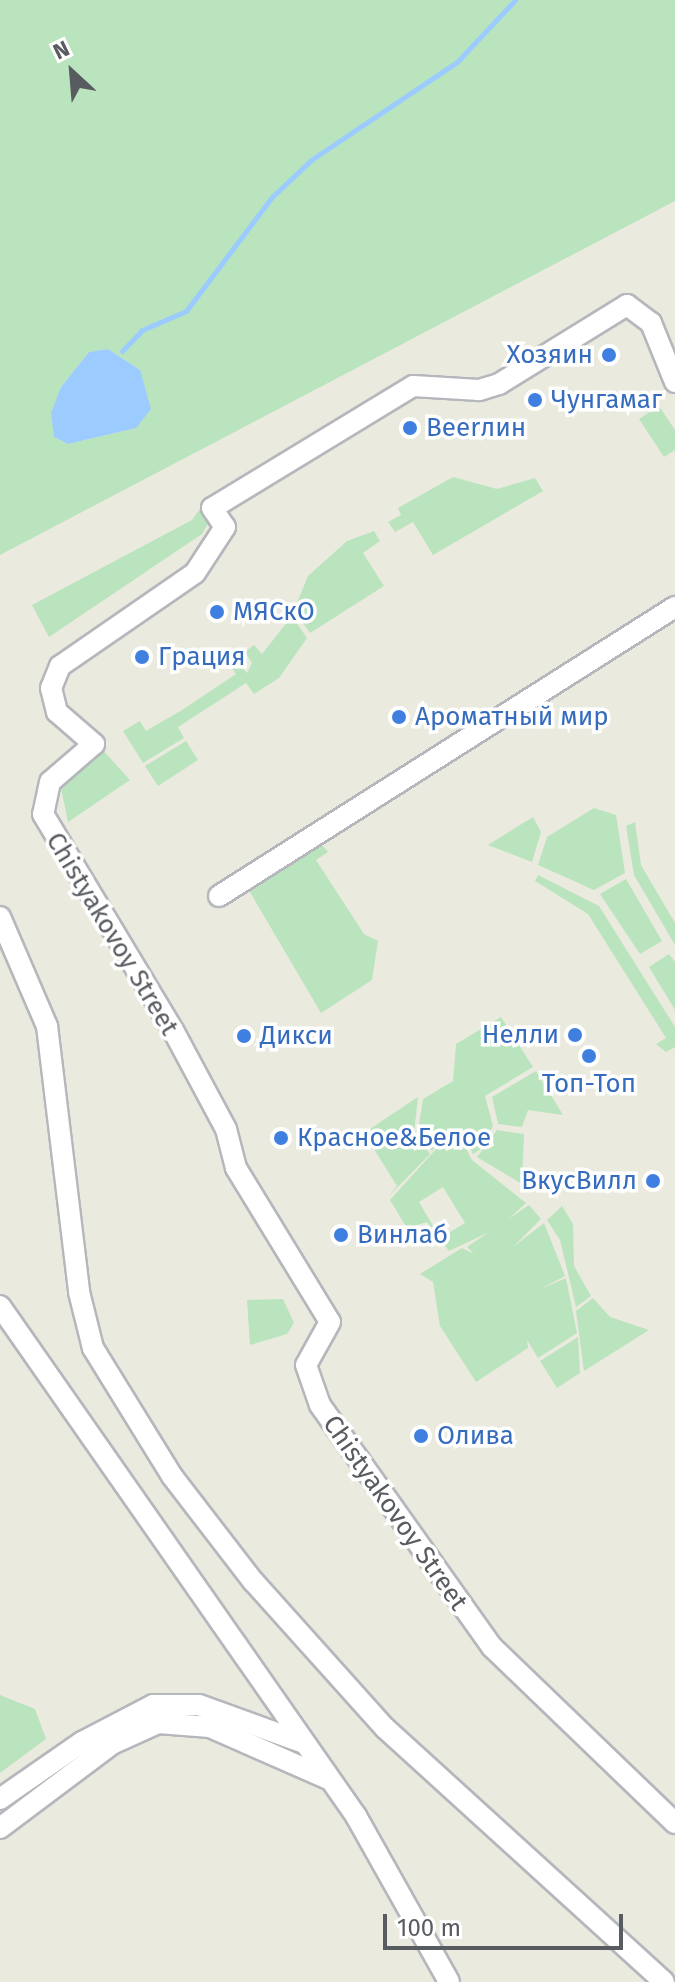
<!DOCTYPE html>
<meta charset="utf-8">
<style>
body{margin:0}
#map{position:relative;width:675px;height:1982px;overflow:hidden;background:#ebeadf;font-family:"Fira Sans",sans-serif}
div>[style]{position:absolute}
.green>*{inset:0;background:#bae4bd}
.water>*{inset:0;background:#9bcbff}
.stream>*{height:5px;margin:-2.5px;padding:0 2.5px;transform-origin:2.5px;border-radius:2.5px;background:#9bcbff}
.roads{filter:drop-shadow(2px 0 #b5b7bc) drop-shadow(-2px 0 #b5b7bc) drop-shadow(0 2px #b5b7bc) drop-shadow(0 -2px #b5b7bc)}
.minor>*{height:20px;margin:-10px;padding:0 10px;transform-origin:10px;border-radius:10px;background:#fff}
.dots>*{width:22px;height:22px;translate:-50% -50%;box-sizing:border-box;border:4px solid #fff;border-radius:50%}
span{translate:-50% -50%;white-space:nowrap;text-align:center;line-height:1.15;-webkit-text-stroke:7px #fff;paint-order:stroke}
.shop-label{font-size:26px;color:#366cbe}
.right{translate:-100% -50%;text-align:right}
.left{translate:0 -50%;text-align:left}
.street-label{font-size:26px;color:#585b60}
.north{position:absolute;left:32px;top:32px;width:80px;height:80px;-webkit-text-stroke:6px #fff;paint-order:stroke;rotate:334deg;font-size:22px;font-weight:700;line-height:32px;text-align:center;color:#585b60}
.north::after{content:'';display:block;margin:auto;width:28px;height:36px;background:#585b60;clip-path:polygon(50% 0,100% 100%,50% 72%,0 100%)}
.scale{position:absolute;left:383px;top:1914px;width:240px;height:36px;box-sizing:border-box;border:4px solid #585b60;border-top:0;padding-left:10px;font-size:24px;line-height:28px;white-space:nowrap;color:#585b60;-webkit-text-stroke:6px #fff;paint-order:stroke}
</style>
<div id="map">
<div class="green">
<div style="clip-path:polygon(evenodd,0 0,675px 0,675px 201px,0 555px,0 0,108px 349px,140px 370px,136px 428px,68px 444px,54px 437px,52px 413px,61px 387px,89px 352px,108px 349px)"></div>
<div style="clip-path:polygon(659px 406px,675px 430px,675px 450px,664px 457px,639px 419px)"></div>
<div style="clip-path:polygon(453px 477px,497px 489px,535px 478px,543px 491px,433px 555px,413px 522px,395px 532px,388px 522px,401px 515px,398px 508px)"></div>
<div style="clip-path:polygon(209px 496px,217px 508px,202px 534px,49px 637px,32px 605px,192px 520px)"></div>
<div style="clip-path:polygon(374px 531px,380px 541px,363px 553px,384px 586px,310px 633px,294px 610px,308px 576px,347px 541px)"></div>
<div style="clip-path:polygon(292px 616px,307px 638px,279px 678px,254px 694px,246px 683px,178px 727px,184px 738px,143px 763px,123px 731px,140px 721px,146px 731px,182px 710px,236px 674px,229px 664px,235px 660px,247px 673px,252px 663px,245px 652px,254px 645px,262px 654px)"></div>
<div style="clip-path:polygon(186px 741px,198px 760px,158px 786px,145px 766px)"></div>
<div style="clip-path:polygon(100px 747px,130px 780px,68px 822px,60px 783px)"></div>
<div style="clip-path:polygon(594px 808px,616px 815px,625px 873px,594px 890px,538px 865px,547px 837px)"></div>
<div style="clip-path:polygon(533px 817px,541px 832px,532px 862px,488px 845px)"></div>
<div style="clip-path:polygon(635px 822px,641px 865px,675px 923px,675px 945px,634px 875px,626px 826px)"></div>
<div style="clip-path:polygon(322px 845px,328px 852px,316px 860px,364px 934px,378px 941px,372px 980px,321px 1013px,247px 887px)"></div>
<div style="clip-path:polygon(538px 875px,599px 906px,675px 1027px,675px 1047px,666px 1052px,656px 1044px,666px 1038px,588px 914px,535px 881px)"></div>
<div style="clip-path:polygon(626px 879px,662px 941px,640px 954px,600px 894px)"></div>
<div style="clip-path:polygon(669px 954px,675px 962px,675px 1010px,649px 967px)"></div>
<div style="clip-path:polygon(501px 1017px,533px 1067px,485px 1096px,493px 1126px,482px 1148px,473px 1154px,465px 1136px,445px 1133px,432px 1151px,418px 1131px,423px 1099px,453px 1081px,456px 1044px)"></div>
<div style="clip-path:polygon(536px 1071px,563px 1115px,528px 1110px,522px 1127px,498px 1124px,492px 1097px)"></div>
<div style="clip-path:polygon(418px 1097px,414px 1133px,430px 1154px,388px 1197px,397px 1186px,364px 1133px)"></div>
<div style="clip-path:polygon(497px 1130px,524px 1134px,522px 1184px,477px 1157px)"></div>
<div style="clip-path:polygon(evenodd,445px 1139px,462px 1141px,472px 1160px,526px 1203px,500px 1227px,449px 1251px,427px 1222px,407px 1228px,390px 1200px,445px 1139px,443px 1187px,465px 1223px,440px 1238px,419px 1202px,443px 1187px)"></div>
<div style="clip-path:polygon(529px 1205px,541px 1219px,513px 1247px,544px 1223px,565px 1276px,540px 1289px,566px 1278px,577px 1333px,538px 1358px,527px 1340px,528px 1348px,476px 1382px,440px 1326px,433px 1282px,420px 1274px,462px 1248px,474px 1254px,467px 1247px)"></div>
<div style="clip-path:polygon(562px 1206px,573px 1224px,574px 1266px,591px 1296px,576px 1307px,560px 1240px,547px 1220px)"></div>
<div style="clip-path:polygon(593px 1298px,610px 1317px,649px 1330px,584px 1371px,576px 1311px)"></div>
<div style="clip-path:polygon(283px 1299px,294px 1323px,287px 1334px,250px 1345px,247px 1300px)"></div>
<div style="clip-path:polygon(578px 1337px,580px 1373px,557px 1388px,540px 1361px)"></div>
<div style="clip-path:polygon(0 1695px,35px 1709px,46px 1739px,0 1773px)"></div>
</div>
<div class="water">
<div style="clip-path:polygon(108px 349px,140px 370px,151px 409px,136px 428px,68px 444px,54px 437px,51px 413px,61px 387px,89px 352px)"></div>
</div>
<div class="stream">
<div style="left:122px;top:351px;width:29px;rotate:-46deg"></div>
<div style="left:142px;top:330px;width:48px;rotate:-23.4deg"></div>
<div style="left:186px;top:311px;width:141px;rotate:-53deg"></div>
<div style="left:271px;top:198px;width:55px;rotate:-43.5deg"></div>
<div style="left:311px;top:160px;width:176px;rotate:-33.9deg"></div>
<div style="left:457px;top:62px;width:85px;rotate:-46.9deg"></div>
</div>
<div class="roads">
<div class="minor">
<div style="left:675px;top:382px;width:64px;rotate:-112.1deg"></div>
<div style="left:651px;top:323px;width:30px;rotate:-143deg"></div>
<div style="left:627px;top:305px;width:150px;rotate:148.3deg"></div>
<div style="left:499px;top:384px;width:21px;rotate:163deg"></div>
<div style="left:479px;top:390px;width:66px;rotate:-176.5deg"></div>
<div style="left:413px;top:386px;width:235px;rotate:148.7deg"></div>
<div style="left:212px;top:508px;width:23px;rotate:56deg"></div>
<div style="left:225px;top:527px;width:55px;rotate:123.1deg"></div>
<div style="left:195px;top:573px;width:164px;rotate:145.4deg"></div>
<div style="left:60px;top:666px;width:24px;rotate:112deg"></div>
<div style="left:51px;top:688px;width:25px;rotate:76deg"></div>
<div style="left:57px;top:712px;width:49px;rotate:40.9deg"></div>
<div style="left:94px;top:744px;width:58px;rotate:139.2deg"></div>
<div style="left:50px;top:782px;width:33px;rotate:102deg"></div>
<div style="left:43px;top:814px;width:254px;rotate:59deg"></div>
<div style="left:174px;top:1032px;width:110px;rotate:61.8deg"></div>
<div style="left:226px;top:1129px;width:40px;rotate:75.6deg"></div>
<div style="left:236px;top:1168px;width:180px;rotate:58.6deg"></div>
<div style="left:330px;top:1322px;width:49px;rotate:119.2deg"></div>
<div style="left:306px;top:1365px;width:42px;rotate:70.7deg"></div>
<div style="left:320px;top:1405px;width:297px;rotate:54.6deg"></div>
<div style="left:492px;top:1647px;width:254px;rotate:43.9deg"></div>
<div style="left:219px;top:896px;width:540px;rotate:-32.37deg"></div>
<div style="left:0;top:917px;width:119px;rotate:66.7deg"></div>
<div style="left:47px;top:1026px;width:268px;rotate:83.1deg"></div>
<div style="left:79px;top:1292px;width:58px;rotate:76deg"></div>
<div style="left:93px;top:1348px;width:150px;rotate:58.3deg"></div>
<div style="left:172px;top:1476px;width:133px;rotate:52.4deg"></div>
<div style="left:253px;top:1581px;width:198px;rotate:48.1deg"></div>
<div style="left:385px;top:1728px;width:377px;rotate:42.3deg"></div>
<div style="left:0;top:1306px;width:622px;rotate:55.08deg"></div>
<div style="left:356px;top:1816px;width:190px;rotate:60.7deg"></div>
<div style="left:0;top:1799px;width:100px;rotate:-34.8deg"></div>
<div style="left:82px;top:1742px;width:80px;rotate:-27.5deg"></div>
<div style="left:153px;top:1705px;width:46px"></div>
<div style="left:199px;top:1705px;width:112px;rotate:19.9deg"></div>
<div style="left:0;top:1828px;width:140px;rotate:-36.9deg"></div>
<div style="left:112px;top:1744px;width:51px;rotate:-24.5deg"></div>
<div style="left:158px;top:1723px;width:52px;rotate:4.4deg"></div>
<div style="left:210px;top:1727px;width:127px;rotate:23.7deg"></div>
</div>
</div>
<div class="dots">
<div style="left:609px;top:355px;background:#3f7fe0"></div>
<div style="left:535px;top:400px;background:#3f7fe0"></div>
<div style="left:410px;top:428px;background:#3f7fe0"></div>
<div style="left:217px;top:612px;background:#3f7fe0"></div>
<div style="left:142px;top:657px;background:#3f7fe0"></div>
<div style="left:399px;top:717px;background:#3f7fe0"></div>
<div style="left:575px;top:1035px;background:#3f7fe0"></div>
<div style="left:244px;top:1036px;background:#3f7fe0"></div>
<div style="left:589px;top:1056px;background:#3f7fe0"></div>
<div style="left:281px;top:1138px;background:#3f7fe0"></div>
<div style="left:653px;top:1181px;background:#3f7fe0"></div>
<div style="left:341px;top:1235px;background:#3f7fe0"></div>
<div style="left:421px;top:1436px;background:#3f7fe0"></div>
</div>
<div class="shop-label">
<span class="right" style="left:593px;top:355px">Хозяин</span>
<span class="left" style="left:551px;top:400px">Чунгамаг</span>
<span class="left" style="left:426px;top:428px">Beerлин</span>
<span class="left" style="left:233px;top:612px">МЯСкО</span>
<span class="left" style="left:158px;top:657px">Грация</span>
<span class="left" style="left:415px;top:717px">Ароматный мир</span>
<span class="right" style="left:559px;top:1035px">Нелли</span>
<span class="left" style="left:260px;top:1036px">Дикси</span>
<span style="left:589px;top:1084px">Топ-Топ</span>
<span class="left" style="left:297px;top:1138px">Красное&amp;Белое</span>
<span class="right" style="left:637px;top:1181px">ВкусВилл</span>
<span class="left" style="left:357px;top:1235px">Винлаб</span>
<span class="left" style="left:437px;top:1436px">Олива</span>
</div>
<div class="street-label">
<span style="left:112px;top:934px;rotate:59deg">Chistyakovoy Street</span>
<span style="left:395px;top:1513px;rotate:55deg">Chistyakovoy Street</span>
</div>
<div class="north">N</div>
<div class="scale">100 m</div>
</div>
